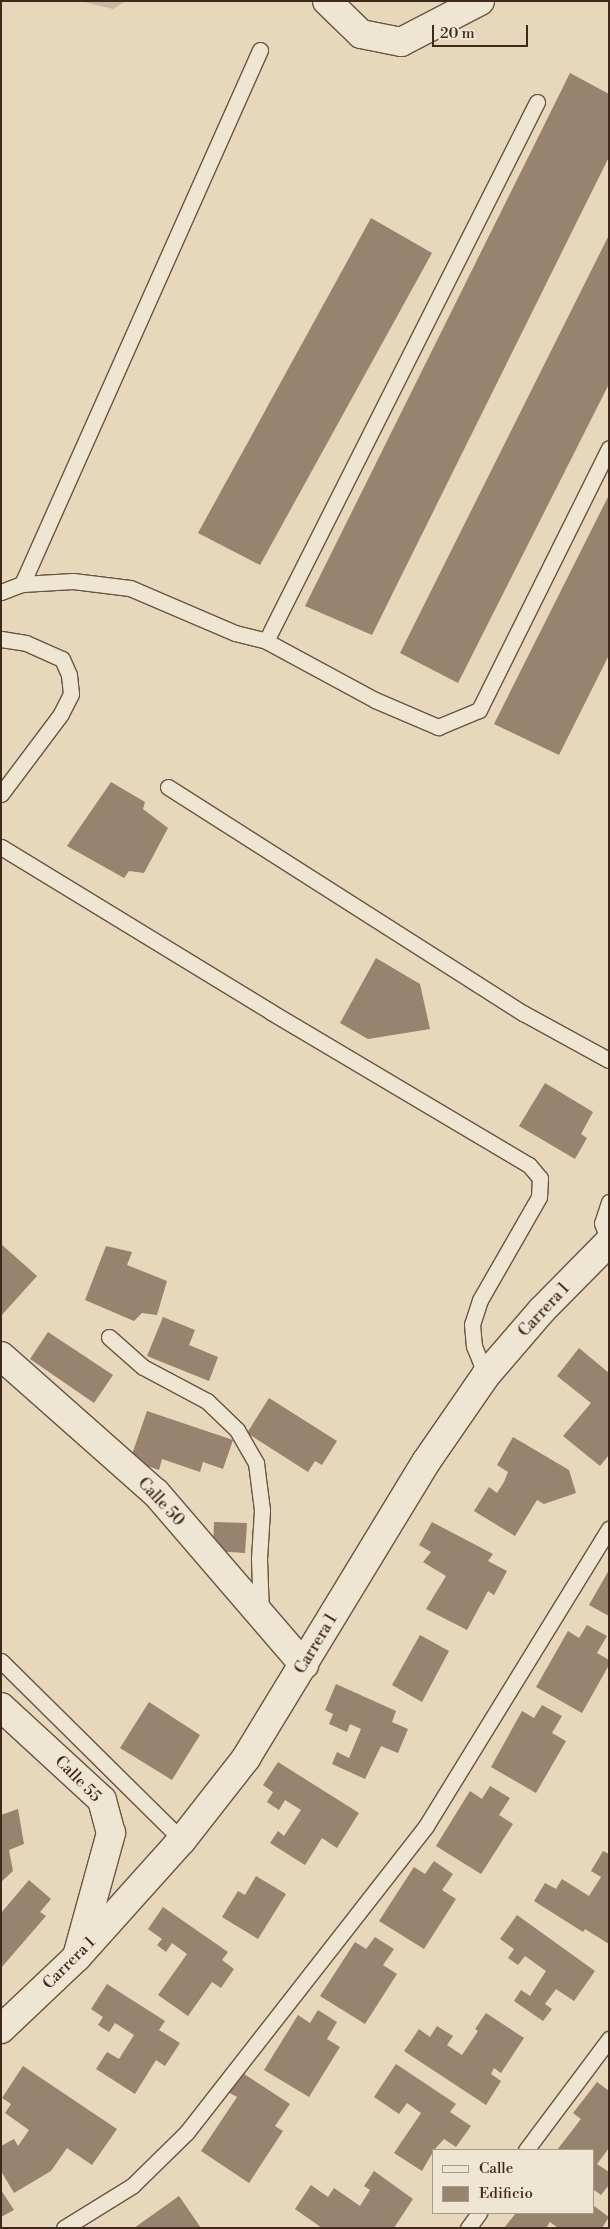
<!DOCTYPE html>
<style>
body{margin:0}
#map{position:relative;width:610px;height:2229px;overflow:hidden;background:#e7d7bb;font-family:"Libre Bodoni",serif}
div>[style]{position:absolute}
.green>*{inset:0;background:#cbb9a0}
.building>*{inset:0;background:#97836e}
.roads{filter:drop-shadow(1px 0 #6a5442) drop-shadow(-1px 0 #6a5442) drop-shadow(0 1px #6a5442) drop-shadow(0 -1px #6a5442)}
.service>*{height:15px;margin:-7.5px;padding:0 7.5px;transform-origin:7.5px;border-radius:7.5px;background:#efe5d3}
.minor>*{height:28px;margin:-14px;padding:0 14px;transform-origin:14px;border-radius:14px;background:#efe5d3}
span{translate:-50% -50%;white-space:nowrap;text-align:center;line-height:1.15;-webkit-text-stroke:4px #efe5d3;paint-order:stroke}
.street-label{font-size:16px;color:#40281a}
.frame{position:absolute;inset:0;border:2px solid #40281a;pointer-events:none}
.legend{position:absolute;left:432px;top:2149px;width:162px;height:65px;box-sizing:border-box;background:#efe5d3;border:1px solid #a99989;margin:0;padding:6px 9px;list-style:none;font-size:15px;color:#40281a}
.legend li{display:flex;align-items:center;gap:10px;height:25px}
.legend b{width:25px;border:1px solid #a99989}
.scale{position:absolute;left:432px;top:25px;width:96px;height:22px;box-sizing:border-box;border:2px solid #40281a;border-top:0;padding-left:6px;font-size:15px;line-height:18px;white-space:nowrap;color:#40281a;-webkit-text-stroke:4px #efe5d3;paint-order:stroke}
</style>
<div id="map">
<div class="green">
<div style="clip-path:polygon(80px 1px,126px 1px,113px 9px)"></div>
</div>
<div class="building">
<div style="clip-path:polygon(570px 73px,609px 94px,609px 157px,372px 635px,305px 606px)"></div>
<div style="clip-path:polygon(371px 218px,432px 253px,260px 565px,198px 533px)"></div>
<div style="clip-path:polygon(609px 235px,609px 384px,458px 683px,400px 653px)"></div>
<div style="clip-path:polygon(609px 495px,609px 655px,559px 755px,494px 724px)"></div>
<div style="clip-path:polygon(111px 782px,145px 802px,143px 809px,168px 828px,144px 873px,129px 871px,124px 878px,67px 846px)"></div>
<div style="clip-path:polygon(376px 958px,420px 984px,430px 1029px,368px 1039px,340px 1023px)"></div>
<div style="clip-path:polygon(545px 1083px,593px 1112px,581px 1134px,587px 1138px,575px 1159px,519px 1126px)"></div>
<div style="clip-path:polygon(1px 1244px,37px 1276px,1px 1316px)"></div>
<div style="clip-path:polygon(106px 1246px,132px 1252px,127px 1265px,167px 1281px,157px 1315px,142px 1313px,134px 1321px,85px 1300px)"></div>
<div style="clip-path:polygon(163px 1317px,195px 1330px,189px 1345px,218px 1357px,209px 1381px,147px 1356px)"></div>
<div style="clip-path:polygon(48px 1332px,113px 1375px,94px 1403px,30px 1359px)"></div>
<div style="clip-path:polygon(579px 1348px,609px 1373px,609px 1455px,600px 1466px,563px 1436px,591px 1403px,557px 1376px)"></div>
<div style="clip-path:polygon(269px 1398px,337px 1441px,322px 1465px,315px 1461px,308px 1472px,247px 1433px)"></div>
<div style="clip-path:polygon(147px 1411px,233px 1440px,223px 1469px,203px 1462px,200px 1472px,162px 1459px,159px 1470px,130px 1460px)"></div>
<div style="clip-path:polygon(513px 1437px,569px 1470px,576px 1493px,544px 1504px,537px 1500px,515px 1536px,474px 1511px,489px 1487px,497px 1493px,504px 1482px,508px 1472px,497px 1465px)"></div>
<div style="clip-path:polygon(214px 1522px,247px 1523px,245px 1553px,213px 1551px)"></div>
<div style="clip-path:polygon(432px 1522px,493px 1554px,488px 1561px,507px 1571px,494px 1595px,488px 1591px,467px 1630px,426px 1609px,446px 1576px,423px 1562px,431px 1552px,419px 1545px)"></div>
<div style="clip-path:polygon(609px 1570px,609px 1616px,589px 1605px)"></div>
<div style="clip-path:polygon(587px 1625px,607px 1636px,597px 1653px,609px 1660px,609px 1665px,582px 1713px,536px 1687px,568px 1631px,579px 1638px)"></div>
<div style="clip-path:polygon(420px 1635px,449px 1651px,422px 1702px,392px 1685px)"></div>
<div style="clip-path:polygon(336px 1684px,396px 1711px,392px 1722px,408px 1729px,398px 1753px,381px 1746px,365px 1779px,332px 1764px,337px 1752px,349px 1758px,361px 1729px,350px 1724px,347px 1732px,329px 1724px,333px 1714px,325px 1710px)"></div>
<div style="clip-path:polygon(149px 1702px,200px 1735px,172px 1780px,120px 1748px)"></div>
<div style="clip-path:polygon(542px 1705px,562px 1716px,552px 1733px,566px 1741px,536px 1793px,491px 1767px,522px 1711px,534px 1718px)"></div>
<div style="clip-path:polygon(278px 1762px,359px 1813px,337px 1848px,322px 1838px,305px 1865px,270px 1843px,278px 1831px,284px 1836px,301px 1810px,285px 1800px,279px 1810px,267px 1802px,273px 1792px,263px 1785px)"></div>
<div style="clip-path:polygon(490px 1786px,510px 1798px,499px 1815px,513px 1824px,481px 1874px,436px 1846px,470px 1791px,482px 1799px)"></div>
<div style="clip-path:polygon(18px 1809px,24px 1844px,9px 1850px,13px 1871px,1px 1882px,1px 1815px)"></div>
<div style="clip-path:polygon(603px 1851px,609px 1854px,609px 1944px,585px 1929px,583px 1932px,534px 1901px,545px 1883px,556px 1889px,562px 1879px,589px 1896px,601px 1877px,591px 1871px)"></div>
<div style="clip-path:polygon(434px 1861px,453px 1874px,442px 1890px,456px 1899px,424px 1949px,379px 1921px,414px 1867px,425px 1874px)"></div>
<div style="clip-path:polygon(256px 1876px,286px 1894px,258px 1939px,222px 1917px,238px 1891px,245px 1895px)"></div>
<div style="clip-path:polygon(29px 1880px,51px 1899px,40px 1912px,46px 1916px,1px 1968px,1px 1913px)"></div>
<div style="clip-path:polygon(163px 1907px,228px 1952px,222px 1960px,234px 1969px,221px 1988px,212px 1982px,188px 2016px,158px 1995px,187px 1954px,172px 1943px,166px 1952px,157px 1945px,162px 1939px,148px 1929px)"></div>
<div style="clip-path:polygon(517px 1915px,595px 1971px,574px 2001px,556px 1989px,545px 2004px,552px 2009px,543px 2021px,514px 2001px,521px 1990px,530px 1996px,546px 1971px,525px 1956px,518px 1965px,508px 1958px,514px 1949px,500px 1939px)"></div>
<div style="clip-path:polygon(375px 1937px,394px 1949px,383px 1965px,397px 1974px,365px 2024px,320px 1996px,355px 1942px,366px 1949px)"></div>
<div style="clip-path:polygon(107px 1984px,165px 2021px,159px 2030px,180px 2043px,165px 2066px,156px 2060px,135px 2094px,96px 2069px,107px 2052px,119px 2059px,134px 2035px,115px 2023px,109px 2032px,98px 2025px,103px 2017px,91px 2009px)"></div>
<div style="clip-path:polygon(318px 2010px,337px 2022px,327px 2039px,340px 2047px,309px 2097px,264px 2070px,298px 2015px,310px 2023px)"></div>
<div style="clip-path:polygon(486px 2013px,524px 2038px,501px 2073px,494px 2068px,491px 2074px,501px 2081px,486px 2105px,404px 2051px,419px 2029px,430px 2037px,437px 2026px,453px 2036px,447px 2045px,462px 2055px,478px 2031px,475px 2029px)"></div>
<div style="clip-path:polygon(396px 2064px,456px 2104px,450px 2112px,471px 2126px,456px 2147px,444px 2139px,434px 2150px,422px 2171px,394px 2153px,421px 2113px,407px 2103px,399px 2114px,374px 2097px)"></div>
<div style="clip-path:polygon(23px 2066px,117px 2129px,92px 2165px,67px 2148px,51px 2171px,14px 2193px,1px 2171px,1px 2146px,14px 2139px,18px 2146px,29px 2130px,5px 2113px,11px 2104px,2px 2098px)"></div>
<div style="clip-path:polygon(241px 2072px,290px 2104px,275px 2126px,283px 2131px,249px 2183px,201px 2151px,237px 2097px,228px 2092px)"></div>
<div style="clip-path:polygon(597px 2082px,609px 2091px,609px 2148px,597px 2164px,609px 2172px,609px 2185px,601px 2195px,594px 2190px,594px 2150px,557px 2150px,581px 2119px,573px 2113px)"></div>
<div style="clip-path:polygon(374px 2171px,413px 2199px,394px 2228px,322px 2228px,295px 2209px,311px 2185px,328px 2197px,334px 2188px,360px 2206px,370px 2190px,364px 2186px)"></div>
<div style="clip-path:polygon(1px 2190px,14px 2210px,1px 2217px)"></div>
<div style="clip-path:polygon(179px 2196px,201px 2228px,134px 2228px)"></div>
<div style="clip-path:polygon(594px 2206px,609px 2217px,602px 2228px,558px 2228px,550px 2222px,546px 2228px,504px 2228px,516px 2213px,594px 2213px)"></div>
</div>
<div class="roads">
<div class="service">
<div style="left:260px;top:50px;width:585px;rotate:114.02deg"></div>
<div style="left:22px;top:584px;width:51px;rotate:-3.4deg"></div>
<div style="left:73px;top:581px;width:57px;rotate:7deg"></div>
<div style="left:130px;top:588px;width:114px;rotate:23.2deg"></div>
<div style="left:235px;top:633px;width:32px;rotate:14deg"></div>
<div style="left:537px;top:102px;width:603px;rotate:116.69deg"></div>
<div style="left:266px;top:641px;width:124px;rotate:28.4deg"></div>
<div style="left:375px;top:700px;width:69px;rotate:23.2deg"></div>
<div style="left:438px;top:727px;width:44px;rotate:-22.5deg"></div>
<div style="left:479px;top:710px;width:292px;rotate:-63.6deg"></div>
<div style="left:1px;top:592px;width:22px;rotate:-21deg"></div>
<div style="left:1px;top:639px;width:25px;rotate:9deg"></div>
<div style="left:26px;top:643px;width:39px;rotate:24deg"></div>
<div style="left:62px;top:659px;width:17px;rotate:66deg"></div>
<div style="left:69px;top:675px;width:19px;rotate:84deg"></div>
<div style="left:71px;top:694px;width:22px;rotate:117deg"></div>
<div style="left:61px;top:714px;width:100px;rotate:126.9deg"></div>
<div style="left:168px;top:787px;width:421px;rotate:32.5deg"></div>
<div style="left:523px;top:1013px;width:98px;rotate:28.7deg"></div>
<div style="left:1px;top:847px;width:316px;rotate:31.4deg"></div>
<div style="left:271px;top:1012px;width:300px;rotate:30.7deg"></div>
<div style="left:529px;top:1165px;width:17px;rotate:50deg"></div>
<div style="left:540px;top:1178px;width:19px;rotate:93deg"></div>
<div style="left:539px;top:1197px;width:119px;rotate:119.8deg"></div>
<div style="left:480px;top:1300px;width:25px;rotate:108deg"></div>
<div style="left:472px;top:1324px;width:22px;rotate:85deg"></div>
<div style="left:474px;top:1346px;width:31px;rotate:68deg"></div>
<div style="left:609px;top:1202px;width:22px;rotate:108deg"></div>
<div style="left:602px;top:1223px;width:19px;rotate:69deg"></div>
<div style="left:109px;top:1337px;width:45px;rotate:41.4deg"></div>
<div style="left:143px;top:1367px;width:72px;rotate:28deg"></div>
<div style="left:207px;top:1401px;width:42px;rotate:44deg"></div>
<div style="left:237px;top:1430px;width:38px;rotate:60deg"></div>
<div style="left:256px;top:1463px;width:47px;rotate:82.7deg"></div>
<div style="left:262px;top:1510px;width:49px;rotate:93.5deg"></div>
<div style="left:259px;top:1559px;width:54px;rotate:87.9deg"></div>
<div style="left:1px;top:1661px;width:255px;rotate:44.7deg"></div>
<div style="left:526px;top:2150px;width:139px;rotate:-53.2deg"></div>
<div style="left:64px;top:2228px;width:80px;rotate:-31.7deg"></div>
<div style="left:132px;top:2186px;width:77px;rotate:-44.5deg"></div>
<div style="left:187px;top:2132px;width:388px;rotate:-52deg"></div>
<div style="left:426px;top:1826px;width:349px;rotate:-58.4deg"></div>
<div style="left:468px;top:2228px;width:19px;rotate:-54deg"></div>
</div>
<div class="minor">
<div style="left:327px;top:1px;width:47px;rotate:44.1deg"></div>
<div style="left:361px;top:34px;width:41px;rotate:11.3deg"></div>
<div style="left:401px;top:42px;width:89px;rotate:-27.4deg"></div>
<div style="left:1px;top:1356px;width:207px;rotate:41.5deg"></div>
<div style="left:156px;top:1493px;width:227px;rotate:49.3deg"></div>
<div style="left:1px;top:1707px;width:137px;rotate:42.6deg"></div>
<div style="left:102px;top:1800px;width:34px;rotate:75deg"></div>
<div style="left:111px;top:1833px;width:124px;rotate:105.4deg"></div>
<div style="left:1px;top:2029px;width:105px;rotate:-43.5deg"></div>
<div style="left:77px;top:1957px;width:157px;rotate:-48.1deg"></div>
<div style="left:182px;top:1840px;width:104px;rotate:-52deg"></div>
<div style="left:246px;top:1758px;width:346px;rotate:-58.7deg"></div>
<div style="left:426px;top:1462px;width:106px;rotate:-55.4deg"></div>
<div style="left:486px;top:1375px;width:86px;rotate:-49.3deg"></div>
<div style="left:542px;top:1310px;width:95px;rotate:-45.4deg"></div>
</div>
</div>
<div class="street-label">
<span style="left:544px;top:1310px;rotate:-47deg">Carrera 1</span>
<span style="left:161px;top:1502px;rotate:47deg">Calle 50</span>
<span style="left:316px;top:1644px;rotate:-59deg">Carrera 1</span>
<span style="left:78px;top:1779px;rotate:45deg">Calle 55</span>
<span style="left:69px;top:1963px;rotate:-45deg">Carrera 1</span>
</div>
<div class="frame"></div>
<ul class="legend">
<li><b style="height:6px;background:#efe5d3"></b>Calle</li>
<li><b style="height:14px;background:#97836e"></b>Edificio</li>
</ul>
<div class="scale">20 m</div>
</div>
